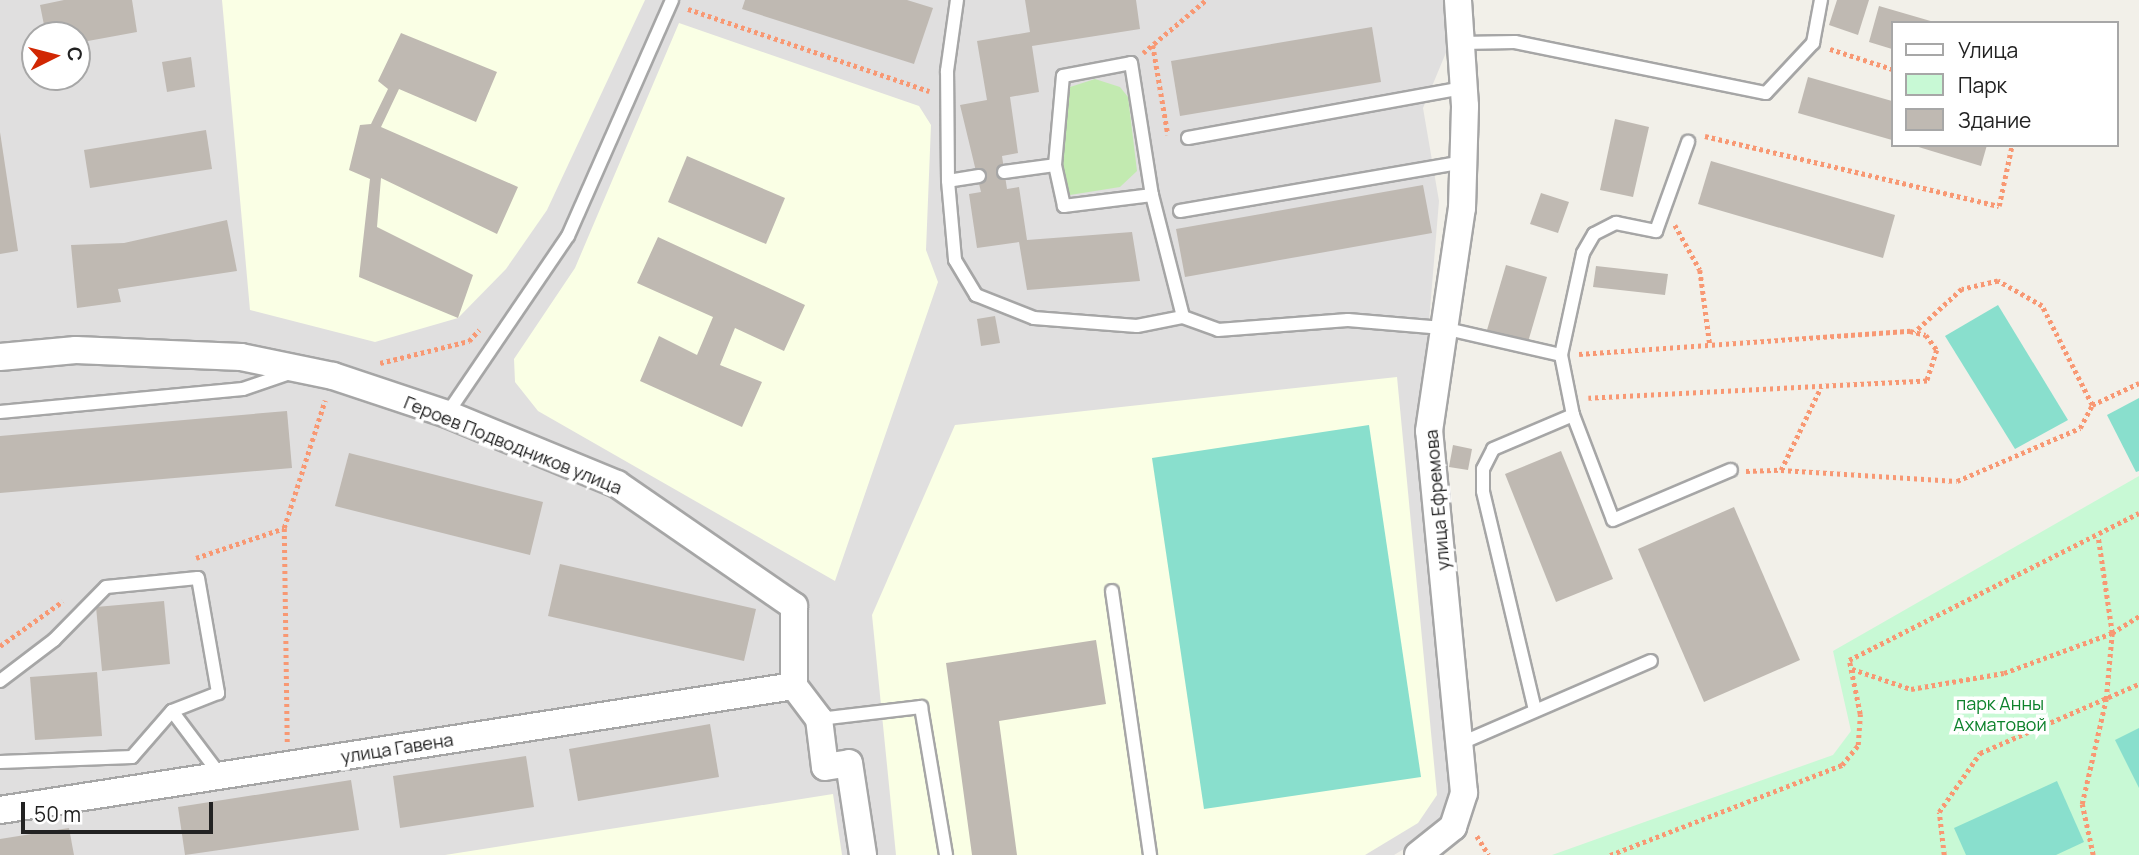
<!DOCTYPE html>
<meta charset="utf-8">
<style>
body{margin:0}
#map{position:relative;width:2139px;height:855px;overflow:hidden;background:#f2f0e9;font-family:Manrope,sans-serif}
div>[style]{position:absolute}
.residential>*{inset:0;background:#e0dfdf}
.education>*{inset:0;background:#faffe5}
.grass>*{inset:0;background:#c2eab0}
.park>*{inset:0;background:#c8f9d5}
.pitch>*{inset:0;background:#89dfcd}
.building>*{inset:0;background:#bfb9b2}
.path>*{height:4.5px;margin-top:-2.25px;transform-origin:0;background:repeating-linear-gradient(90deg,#f89873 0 3.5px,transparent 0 7px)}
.roads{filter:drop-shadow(2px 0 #a6a6a6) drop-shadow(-2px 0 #a6a6a6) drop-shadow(0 2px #a6a6a6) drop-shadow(0 -2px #a6a6a6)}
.lane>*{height:12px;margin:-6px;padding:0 6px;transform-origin:6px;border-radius:6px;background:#fff}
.street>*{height:26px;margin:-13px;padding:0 13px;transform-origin:13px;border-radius:13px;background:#fff}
span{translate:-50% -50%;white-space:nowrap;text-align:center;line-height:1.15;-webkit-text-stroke:7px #fff;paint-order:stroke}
.street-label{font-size:18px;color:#222}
.park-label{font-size:18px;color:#0d822c}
.legend{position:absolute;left:1891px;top:21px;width:228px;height:126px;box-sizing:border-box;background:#fff;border:2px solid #a7a7a7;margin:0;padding:9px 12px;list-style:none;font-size:21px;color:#222}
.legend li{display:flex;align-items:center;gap:14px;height:35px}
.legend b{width:35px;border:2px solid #a7a7a7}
.north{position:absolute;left:21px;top:21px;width:70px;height:70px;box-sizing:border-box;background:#fff;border:2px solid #a7a7a7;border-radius:50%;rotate:84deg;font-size:19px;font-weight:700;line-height:28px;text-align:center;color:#222}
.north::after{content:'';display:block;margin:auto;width:24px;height:32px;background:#d12703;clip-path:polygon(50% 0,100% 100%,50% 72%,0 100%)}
.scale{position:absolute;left:21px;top:802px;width:192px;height:32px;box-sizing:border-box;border:4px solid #222;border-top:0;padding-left:9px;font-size:21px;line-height:24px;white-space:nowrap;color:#222;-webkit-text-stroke:5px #fff;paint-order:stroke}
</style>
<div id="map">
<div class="residential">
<div style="clip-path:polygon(evenodd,0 0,1444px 0,1457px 26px,1423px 108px,1439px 201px,1420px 430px,1450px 805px,1427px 835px,1394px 855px,0 855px,0 0,35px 35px,77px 35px,77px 77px,35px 77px,35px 35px)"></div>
</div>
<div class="education">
<div style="clip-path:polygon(222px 0,645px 0,547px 210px,506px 269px,458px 318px,375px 342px,250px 310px)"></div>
<div style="clip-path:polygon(679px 23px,919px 106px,931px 125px,926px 250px,938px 282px,835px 581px,538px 411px,515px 382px,514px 359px,575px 268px)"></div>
<div style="clip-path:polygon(1397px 377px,1437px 795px,1418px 823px,1365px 855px,896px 855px,872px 615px,955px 425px)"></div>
<div style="clip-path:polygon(833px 794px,842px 855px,445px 855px)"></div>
</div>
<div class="grass">
<div style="clip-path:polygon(1095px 79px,1120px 87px,1128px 97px,1137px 171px,1120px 187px,1070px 195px,1059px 166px,1070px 87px)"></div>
</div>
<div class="park">
<div style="clip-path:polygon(2139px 476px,2139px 855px,1552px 855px,1833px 755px,1851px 731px,1833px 651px)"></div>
</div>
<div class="pitch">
<div style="clip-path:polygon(1998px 305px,2068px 420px,2015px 449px,1945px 336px)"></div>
<div style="clip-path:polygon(2139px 398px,2139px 471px,2136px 472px,2107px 415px)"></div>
<div style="clip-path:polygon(1369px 425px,1421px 777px,1204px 809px,1152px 458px)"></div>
<div style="clip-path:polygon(2139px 728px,2139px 788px,2115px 740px)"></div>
<div style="clip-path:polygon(2057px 781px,2084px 842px,2056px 855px,1966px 855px,1954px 828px)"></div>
</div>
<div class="building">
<div style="clip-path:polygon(64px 0,132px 0,137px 32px,77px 43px,77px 35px,46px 35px,40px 5px)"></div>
<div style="clip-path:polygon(745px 0,907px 0,933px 8px,914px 64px,742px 9px)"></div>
<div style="clip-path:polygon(1025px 0,1136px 0,1140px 29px,1032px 46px,1039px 92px,1010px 97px,1018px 153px,1002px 156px,1007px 189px,1019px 187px,1027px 240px,1132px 232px,1140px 281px,1027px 290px,1019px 242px,977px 248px,969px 194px,981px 192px,960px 105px,987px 100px,977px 41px,1030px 32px)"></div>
<div style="clip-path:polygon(1837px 0,1869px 0,1858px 35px,1829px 25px)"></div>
<div style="clip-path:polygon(1879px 6px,1934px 22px,1934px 23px,1892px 23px,1892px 49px,1869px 42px)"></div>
<div style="clip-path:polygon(1372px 27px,1381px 82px,1180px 116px,1171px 61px)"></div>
<div style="clip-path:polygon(401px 33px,497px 72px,476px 122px,399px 89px,381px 127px,518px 187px,497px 234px,381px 178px,377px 227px,473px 275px,458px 318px,359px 277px,370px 179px,349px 170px,360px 125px,371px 124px,388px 89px,378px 81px)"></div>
<div style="clip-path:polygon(191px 57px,195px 87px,167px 92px,162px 62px)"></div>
<div style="clip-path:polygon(1808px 77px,1892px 101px,1892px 140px,1798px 113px)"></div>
<div style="clip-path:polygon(1615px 119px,1649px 127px,1633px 197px,1600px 190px)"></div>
<div style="clip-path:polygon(206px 130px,212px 169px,90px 188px,84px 150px)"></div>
<div style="clip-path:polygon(0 132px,18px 251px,0 254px)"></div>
<div style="clip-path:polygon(1912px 145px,1987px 145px,1981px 166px)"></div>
<div style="clip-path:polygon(687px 156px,785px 198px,766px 244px,668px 202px)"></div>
<div style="clip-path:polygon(1711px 161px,1895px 215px,1883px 258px,1698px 204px)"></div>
<div style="clip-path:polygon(1423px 185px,1432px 233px,1185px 277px,1176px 229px)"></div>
<div style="clip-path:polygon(1541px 193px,1569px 202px,1558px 233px,1530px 224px)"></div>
<div style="clip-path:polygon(227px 220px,237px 271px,118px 289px,121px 302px,77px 308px,71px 245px,124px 243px)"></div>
<div style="clip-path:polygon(658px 237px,805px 305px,784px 351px,735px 328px,720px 365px,762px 382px,742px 427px,640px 381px,659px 336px,697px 355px,713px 317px,637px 283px)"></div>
<div style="clip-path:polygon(1506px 265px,1547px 277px,1528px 342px,1487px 330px)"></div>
<div style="clip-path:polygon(1596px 266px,1668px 274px,1665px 295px,1593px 287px)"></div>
<div style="clip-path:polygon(995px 316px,1000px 343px,981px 346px,977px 319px)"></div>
<div style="clip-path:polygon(287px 411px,292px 468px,0 493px,0 436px)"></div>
<div style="clip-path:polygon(1453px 445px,1472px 449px,1468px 470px,1449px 467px)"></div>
<div style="clip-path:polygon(1561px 451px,1613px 579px,1556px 602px,1505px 474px)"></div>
<div style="clip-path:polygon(349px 453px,543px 502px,530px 555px,335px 506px)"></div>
<div style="clip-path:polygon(1734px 507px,1800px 660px,1704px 702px,1638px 549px)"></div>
<div style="clip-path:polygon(560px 564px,756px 609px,744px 661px,548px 616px)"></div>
<div style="clip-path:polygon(164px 601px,170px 664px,102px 671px,96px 607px)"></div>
<div style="clip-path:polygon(1096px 640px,1106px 704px,999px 721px,1017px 855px,972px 855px,946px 663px)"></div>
<div style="clip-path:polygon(97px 672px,102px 736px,35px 740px,30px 677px)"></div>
<div style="clip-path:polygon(710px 724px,719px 777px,578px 801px,569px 749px)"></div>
<div style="clip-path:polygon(526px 756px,534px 807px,400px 828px,393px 776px)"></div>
<div style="clip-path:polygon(351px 780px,359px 830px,185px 855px,178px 807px)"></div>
<div style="clip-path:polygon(69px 828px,74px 855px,0 855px,0 839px)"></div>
</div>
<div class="path">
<div style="left:688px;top:9px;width:255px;rotate:18.8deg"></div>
<div style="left:1153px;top:45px;width:91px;rotate:80.5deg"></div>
<div style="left:1830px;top:49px;width:65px;rotate:17.9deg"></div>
<div style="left:1143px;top:53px;width:82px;rotate:-40.1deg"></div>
<div style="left:1705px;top:136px;width:302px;rotate:13.4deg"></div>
<div style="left:1999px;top:206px;width:62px;rotate:-78deg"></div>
<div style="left:1675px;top:225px;width:51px;rotate:60.9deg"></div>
<div style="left:1700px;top:270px;width:76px;rotate:82.4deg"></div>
<div style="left:1579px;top:354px;width:332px;rotate:-4deg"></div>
<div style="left:1910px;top:331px;width:16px;rotate:14deg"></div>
<div style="left:1926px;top:335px;width:19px;rotate:54deg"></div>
<div style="left:1937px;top:350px;width:33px;rotate:108deg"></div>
<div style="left:1927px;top:381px;width:339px;rotate:177.1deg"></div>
<div style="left:380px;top:363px;width:92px;rotate:-13.9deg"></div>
<div style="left:469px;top:341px;width:15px;rotate:-48deg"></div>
<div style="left:2092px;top:405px;width:52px;rotate:-25.1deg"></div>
<div style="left:1781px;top:470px;width:176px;rotate:3.6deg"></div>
<div style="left:1957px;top:481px;width:134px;rotate:-23.3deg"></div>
<div style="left:2080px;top:428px;width:26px;rotate:-62deg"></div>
<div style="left:2092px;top:405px;width:111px;rotate:-116.8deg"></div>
<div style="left:2042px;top:306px;width:51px;rotate:-150.4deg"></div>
<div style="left:1998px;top:281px;width:37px;rotate:167deg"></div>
<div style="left:1962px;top:289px;width:64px;rotate:137.5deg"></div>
<div style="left:1746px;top:471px;width:35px;rotate:-2deg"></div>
<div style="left:1781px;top:470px;width:92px;rotate:-64.3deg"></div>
<div style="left:196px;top:558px;width:93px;rotate:-18.8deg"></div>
<div style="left:0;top:646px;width:77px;rotate:-35.5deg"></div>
<div style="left:1852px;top:669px;width:62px;rotate:18.7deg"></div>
<div style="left:1911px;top:689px;width:94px;rotate:-9.8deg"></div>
<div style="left:2004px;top:673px;width:115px;rotate:-20.3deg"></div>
<div style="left:2112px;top:633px;width:32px;rotate:-32deg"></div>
<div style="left:287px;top:742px;width:214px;rotate:-90.8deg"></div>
<div style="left:284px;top:528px;width:134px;rotate:-72.2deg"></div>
<div style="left:1477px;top:836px;width:22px;rotate:58deg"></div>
<div style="left:1610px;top:855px;width:249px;rotate:-21.2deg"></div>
<div style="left:1842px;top:765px;width:26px;rotate:-51deg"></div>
<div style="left:1858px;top:745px;width:31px;rotate:-86deg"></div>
<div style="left:1860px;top:714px;width:55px;rotate:-101.5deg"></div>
<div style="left:1849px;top:660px;width:325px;rotate:-26.9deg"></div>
<div style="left:1944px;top:855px;width:43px;rotate:-96.6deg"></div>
<div style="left:1939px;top:812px;width:72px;rotate:-55.2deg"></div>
<div style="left:1980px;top:753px;width:173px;rotate:-23.5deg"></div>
<div style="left:2093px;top:855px;width:52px;rotate:-102.2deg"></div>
<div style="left:2082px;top:804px;width:108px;rotate:-77.1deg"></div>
<div style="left:2106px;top:699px;width:66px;rotate:-84.8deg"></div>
<div style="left:2112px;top:633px;width:97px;rotate:-98.3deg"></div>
</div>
<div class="roads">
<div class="lane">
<div style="left:1461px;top:43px;width:54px;rotate:-1.1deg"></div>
<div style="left:1515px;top:42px;width:256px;rotate:11.5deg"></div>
<div style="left:1766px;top:93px;width:69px;rotate:-46.8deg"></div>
<div style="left:1813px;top:43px;width:44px;rotate:-79.5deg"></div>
<div style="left:1131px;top:63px;width:134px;rotate:81deg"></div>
<div style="left:1152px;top:195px;width:89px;rotate:172.9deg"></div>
<div style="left:1064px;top:206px;width:42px;rotate:-102.4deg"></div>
<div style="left:1055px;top:165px;width:89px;rotate:-84.9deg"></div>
<div style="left:1063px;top:76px;width:69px;rotate:-10.8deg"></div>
<div style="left:1188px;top:138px;width:280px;rotate:-10.3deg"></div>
<div style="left:1004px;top:172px;width:51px;rotate:-7.8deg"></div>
<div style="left:979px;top:176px;width:31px;rotate:171deg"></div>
<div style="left:948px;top:181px;width:79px;rotate:84.9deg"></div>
<div style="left:955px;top:260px;width:41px;rotate:59deg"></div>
<div style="left:976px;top:295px;width:62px;rotate:21.6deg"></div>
<div style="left:1034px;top:318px;width:103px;rotate:4.4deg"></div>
<div style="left:1137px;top:326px;width:47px;rotate:-11.1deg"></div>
<div style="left:1183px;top:317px;width:37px;rotate:20deg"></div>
<div style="left:1218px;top:330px;width:130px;rotate:-4.4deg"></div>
<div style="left:1348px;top:320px;width:95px;rotate:4.8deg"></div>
<div style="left:1443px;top:328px;width:121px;rotate:12.9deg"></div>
<div style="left:1561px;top:355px;width:61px;rotate:78.7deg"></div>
<div style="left:948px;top:181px;width:110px;rotate:-90.5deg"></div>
<div style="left:947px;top:71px;width:72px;rotate:-82deg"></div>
<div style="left:1152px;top:195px;width:126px;rotate:75.7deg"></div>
<div style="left:1180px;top:211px;width:288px;rotate:-9.8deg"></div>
<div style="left:1561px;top:355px;width:104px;rotate:-77.8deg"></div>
<div style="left:1583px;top:253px;width:22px;rotate:-60deg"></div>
<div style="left:1594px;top:234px;width:25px;rotate:-27deg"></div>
<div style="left:1616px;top:223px;width:41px;rotate:11.3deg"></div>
<div style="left:1656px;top:231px;width:95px;rotate:-70.2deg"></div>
<div style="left:0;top:412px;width:244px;rotate:-5.4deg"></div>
<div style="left:243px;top:389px;width:50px;rotate:-18.8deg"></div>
<div style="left:447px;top:414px;width:215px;rotate:-55.8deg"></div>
<div style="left:568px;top:236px;width:258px;rotate:-66.2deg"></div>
<div style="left:1112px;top:591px;width:267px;rotate:81.8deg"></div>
<div style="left:0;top:681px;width:68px;rotate:-37.2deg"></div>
<div style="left:54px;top:640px;width:74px;rotate:-45.5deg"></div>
<div style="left:106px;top:587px;width:92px;rotate:-5.6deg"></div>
<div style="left:198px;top:578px;width:117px;rotate:80.1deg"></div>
<div style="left:218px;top:693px;width:49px;rotate:158.6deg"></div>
<div style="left:172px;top:711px;width:61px;rotate:131deg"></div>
<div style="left:132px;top:757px;width:132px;rotate:177.8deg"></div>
<div style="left:1535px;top:710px;width:225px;rotate:-103.4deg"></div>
<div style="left:1483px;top:491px;width:22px;rotate:-90deg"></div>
<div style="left:1483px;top:469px;width:22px;rotate:-63deg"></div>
<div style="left:1493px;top:449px;width:87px;rotate:-23deg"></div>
<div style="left:1573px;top:415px;width:112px;rotate:69.1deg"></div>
<div style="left:1613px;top:520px;width:128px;rotate:-23deg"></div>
<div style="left:172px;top:711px;width:80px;rotate:53.1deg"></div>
<div style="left:819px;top:719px;width:103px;rotate:-6.7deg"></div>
<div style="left:921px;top:707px;width:150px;rotate:80.4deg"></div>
<div style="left:1459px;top:744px;width:209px;rotate:-23.4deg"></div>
</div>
<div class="street">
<div style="left:0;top:357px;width:76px;rotate:-5.3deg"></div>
<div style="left:76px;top:350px;width:165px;rotate:2.4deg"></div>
<div style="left:241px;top:357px;width:94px;rotate:11.7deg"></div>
<div style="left:333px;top:376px;width:120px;rotate:18.4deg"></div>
<div style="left:447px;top:414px;width:184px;rotate:22.4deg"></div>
<div style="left:617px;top:484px;width:215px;rotate:34.6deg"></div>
<div style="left:794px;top:606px;width:80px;rotate:90deg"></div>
<div style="left:794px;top:686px;width:41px;rotate:52.9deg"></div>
<div style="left:819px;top:719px;width:48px;rotate:82.9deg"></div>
<div style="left:825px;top:767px;width:24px;rotate:-9deg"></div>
<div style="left:849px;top:763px;width:93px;rotate:81.3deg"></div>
<div style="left:0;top:810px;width:804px;rotate:-8.88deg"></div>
<div style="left:1418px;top:855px;width:45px;rotate:-38.7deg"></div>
<div style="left:1453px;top:827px;width:36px;rotate:-72deg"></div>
<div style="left:1464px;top:793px;width:364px;rotate:-95.5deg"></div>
<div style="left:1429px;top:431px;width:225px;rotate:-81.6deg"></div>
<div style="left:1462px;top:208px;width:102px;rotate:-88.3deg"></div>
<div style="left:1465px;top:106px;width:106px;rotate:-93.8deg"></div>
</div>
</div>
<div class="street-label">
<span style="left:513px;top:445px;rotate:22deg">Героев Подводников улица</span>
<span style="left:1437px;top:500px;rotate:-95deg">улица Ефремова</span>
<span style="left:397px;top:748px;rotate:-9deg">улица Гавена</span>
</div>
<div class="park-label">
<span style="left:2000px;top:714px">парк Анны<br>Ахматовой</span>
</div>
<ul class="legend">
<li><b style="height:9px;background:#fff"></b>Улица</li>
<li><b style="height:19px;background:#c8f9d5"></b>Парк</li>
<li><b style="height:19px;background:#bfb9b2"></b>Здание</li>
</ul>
<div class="north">С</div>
<div class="scale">50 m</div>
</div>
